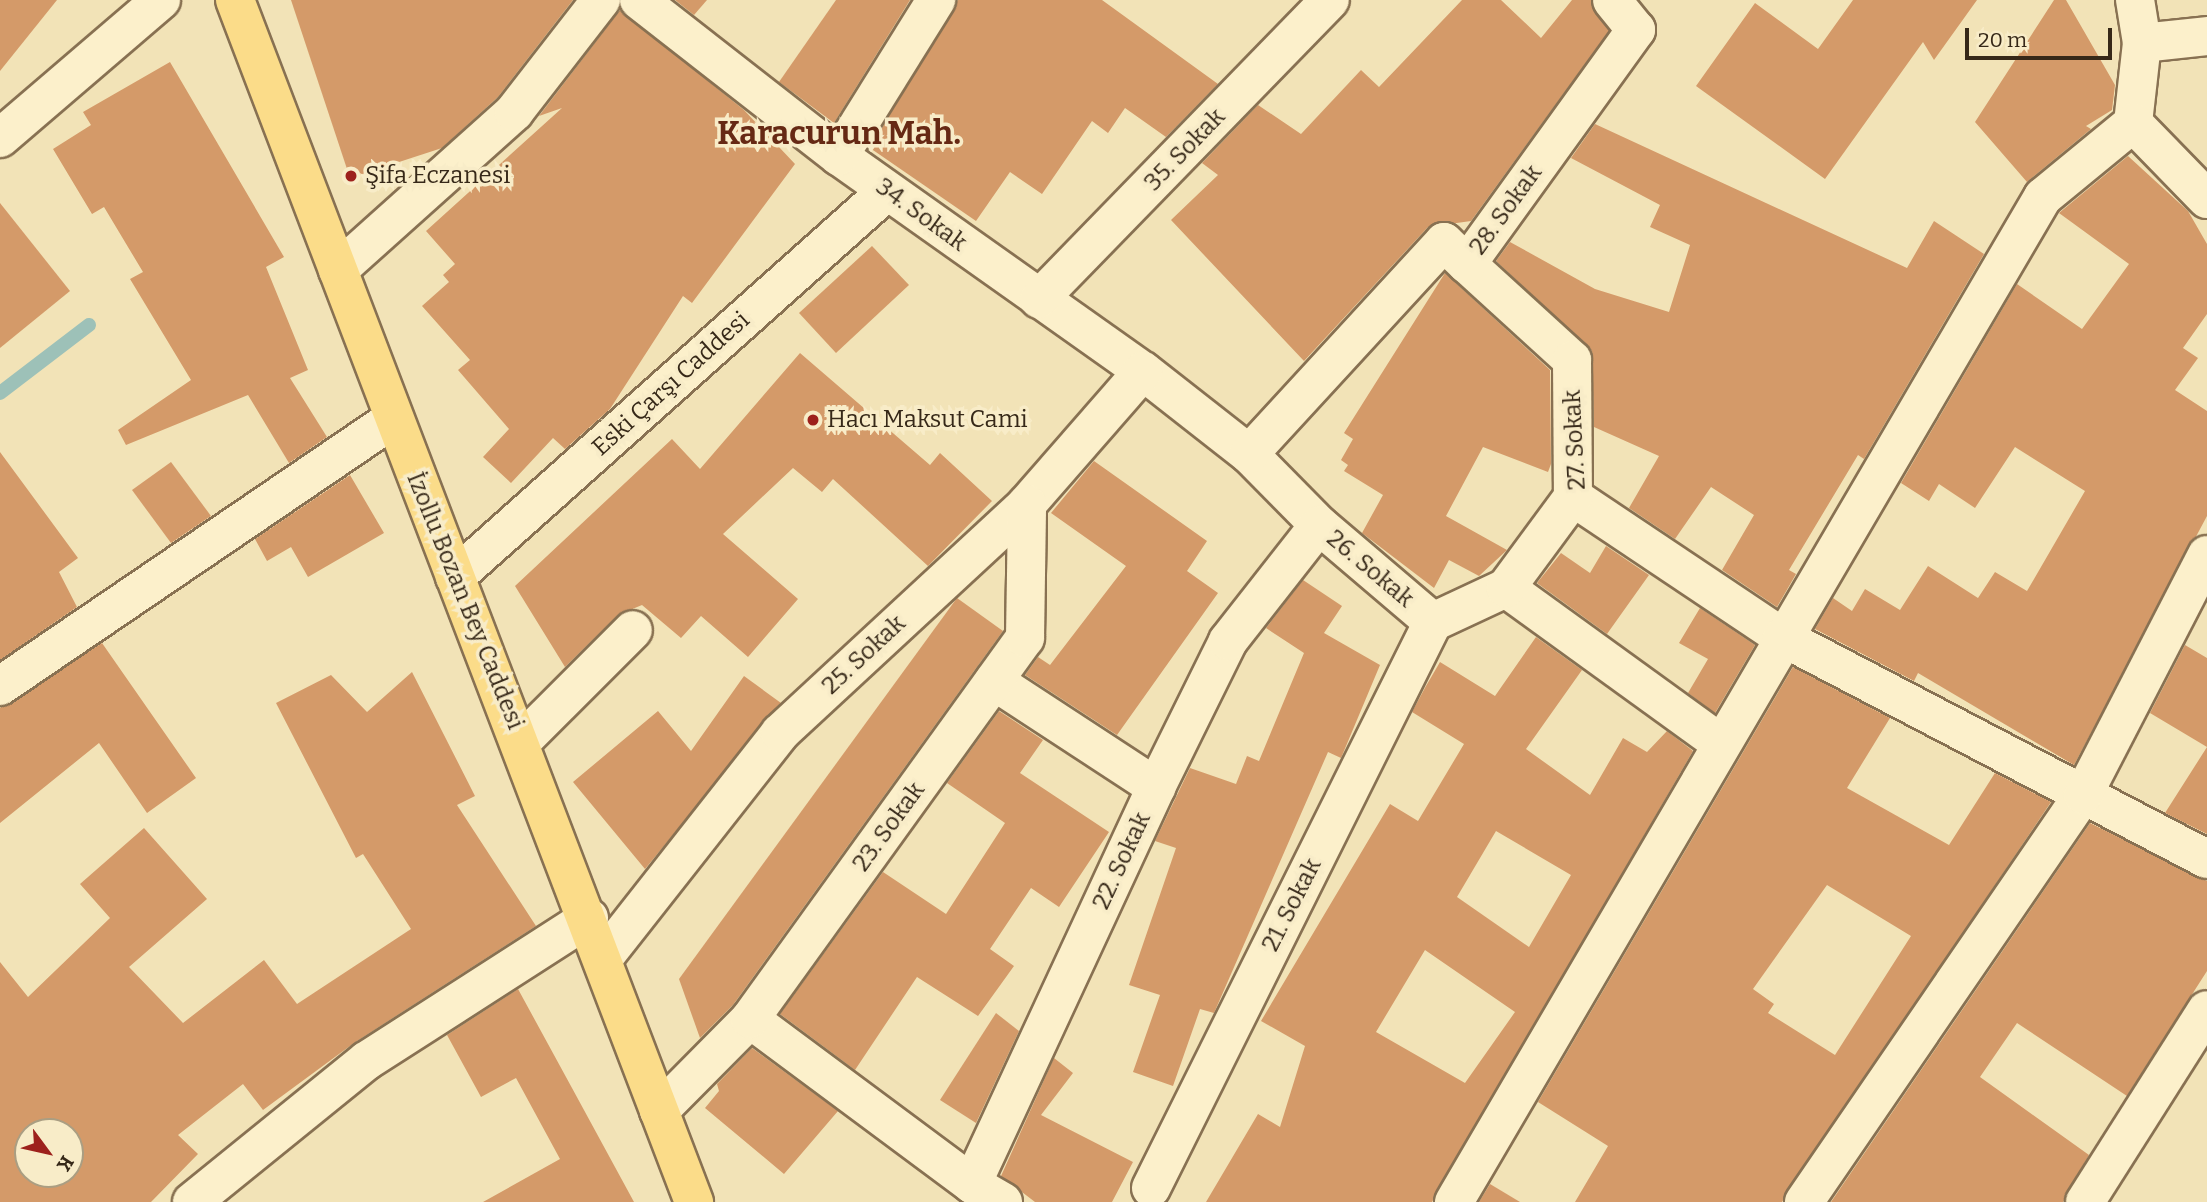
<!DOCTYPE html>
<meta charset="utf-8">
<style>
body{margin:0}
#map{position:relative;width:2207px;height:1202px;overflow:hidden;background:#f2e3b7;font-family:Bitter,serif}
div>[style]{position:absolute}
.stream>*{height:14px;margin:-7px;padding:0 7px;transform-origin:7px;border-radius:7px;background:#9dc1b8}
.building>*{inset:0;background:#d49a69}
.roads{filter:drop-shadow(2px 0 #887152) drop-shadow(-2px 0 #887152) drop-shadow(0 2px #887152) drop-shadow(0 -2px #887152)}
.minor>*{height:38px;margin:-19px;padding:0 19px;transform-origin:19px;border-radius:19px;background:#fcf0cb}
.major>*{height:38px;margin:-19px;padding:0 19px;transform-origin:19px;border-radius:19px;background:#fbdc89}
.dots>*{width:19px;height:19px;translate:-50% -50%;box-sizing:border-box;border:4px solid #f8ecc8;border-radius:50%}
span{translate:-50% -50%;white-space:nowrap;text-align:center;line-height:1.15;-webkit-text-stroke:7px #f8ecc8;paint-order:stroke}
.street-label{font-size:24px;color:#362818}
.poi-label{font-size:24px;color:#362818}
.left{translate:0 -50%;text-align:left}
.district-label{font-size:32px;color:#662914;font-weight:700}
.north{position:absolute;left:14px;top:1118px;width:70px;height:70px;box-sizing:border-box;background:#f8ecc8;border:2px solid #aa9e82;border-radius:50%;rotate:123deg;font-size:19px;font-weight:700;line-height:28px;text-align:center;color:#362818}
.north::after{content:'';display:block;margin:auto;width:24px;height:32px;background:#9d211c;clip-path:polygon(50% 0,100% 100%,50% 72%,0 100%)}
.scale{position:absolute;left:1965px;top:28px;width:147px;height:32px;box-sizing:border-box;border:4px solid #362818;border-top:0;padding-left:9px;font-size:21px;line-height:24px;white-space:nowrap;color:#362818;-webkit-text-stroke:5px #f8ecc8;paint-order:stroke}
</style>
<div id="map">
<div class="stream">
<div style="left:0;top:393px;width:112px;rotate:-37.4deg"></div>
</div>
<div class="building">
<div style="clip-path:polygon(0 0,57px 0,0 71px)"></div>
<div style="clip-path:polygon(291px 0,573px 0,498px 97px,442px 148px,350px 178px)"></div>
<div style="clip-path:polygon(675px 0,707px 0,694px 15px)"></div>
<div style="clip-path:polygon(836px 0,910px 0,834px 123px,779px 82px)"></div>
<div style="clip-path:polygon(958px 0,1102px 0,1218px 84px,1166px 137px,1125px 108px,1108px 133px,1092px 121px,1042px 194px,1010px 172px,976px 221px,870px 148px)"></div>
<div style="clip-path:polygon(1462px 0,1501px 0,1541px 38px,1572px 0,1591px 0,1609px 31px,1471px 221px,1428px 227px,1304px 361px,1171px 220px,1218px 175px,1202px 163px,1258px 105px,1301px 134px,1361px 70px,1379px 87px)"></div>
<div style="clip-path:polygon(1853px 0,1977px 0,1934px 60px,1923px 42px,1825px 179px,1696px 86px,1755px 3px,1818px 49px)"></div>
<div style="clip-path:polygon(2054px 0,2066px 0,2115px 85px,2112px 110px,2086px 126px,2091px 129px,2027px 182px,1975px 122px)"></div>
<div style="clip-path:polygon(620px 10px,744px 110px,795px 164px,692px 303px,683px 296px,610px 409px,565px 449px,553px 438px,511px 483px,483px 457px,509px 429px,458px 370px,470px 360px,422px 306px,449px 282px,443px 275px,455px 264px,426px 231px,562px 108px,539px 116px)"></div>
<div style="clip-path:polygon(170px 62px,284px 257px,266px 267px,308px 370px,290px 378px,327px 437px,289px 463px,248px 395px,126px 445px,118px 430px,191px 380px,130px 279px,143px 272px,104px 207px,92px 214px,53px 149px,91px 125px,83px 112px)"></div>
<div style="clip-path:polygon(1595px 124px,1907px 268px,1934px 221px,1984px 254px,1864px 459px,1858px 455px,1789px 570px,1796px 574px,1777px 607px,1722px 570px,1754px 515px,1711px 487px,1675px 539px,1629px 508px,1659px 456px,1594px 427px,1592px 351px,1496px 261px,1510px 242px,1595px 289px,1669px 312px,1690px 245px,1650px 227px,1660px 205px,1571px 158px)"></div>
<div style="clip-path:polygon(2128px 156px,2188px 211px,2207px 244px,2207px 314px,2183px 348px,2198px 358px,2175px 390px,2207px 411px,2207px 516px,2074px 765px,1918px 673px,1914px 681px,1815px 629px,1833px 598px,1852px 611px,1865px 589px,1900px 610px,1928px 566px,1978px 598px,1995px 572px,2027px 591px,2085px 491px,2015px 447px,1975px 508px,1939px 484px,1929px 501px,1901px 483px,2017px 284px,2082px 329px,2129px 264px,2059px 213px)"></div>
<div style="clip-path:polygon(0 203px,70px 291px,0 348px)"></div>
<div style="clip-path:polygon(872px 246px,909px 285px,836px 353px,799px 313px)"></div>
<div style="clip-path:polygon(1445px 273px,1550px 370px,1551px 464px,1548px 472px,1483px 447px,1446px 516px,1507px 550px,1479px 576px,1449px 560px,1434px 588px,1362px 533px,1383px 495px,1344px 471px,1348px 465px,1341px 460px,1353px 439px,1344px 433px)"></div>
<div style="clip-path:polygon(800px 353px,930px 465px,940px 453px,992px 501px,928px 566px,833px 479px,822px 492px,793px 468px,723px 534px,798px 599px,748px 657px,701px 616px,681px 638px,642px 605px,618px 615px,565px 667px,515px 586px,672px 439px,700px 469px)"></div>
<div style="clip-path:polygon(0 452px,78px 558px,59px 572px,77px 607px,0 660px)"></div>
<div style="clip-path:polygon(1094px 461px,1207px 541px,1187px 571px,1218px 593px,1117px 735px,1025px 675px,1038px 657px,1050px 665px,1126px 566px,1051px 513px)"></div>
<div style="clip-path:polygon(171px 462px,211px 516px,171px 543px,132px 490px)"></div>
<div style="clip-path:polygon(350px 475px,384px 533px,308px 577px,291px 547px,267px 561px,255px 539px)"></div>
<div style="clip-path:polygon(1606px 546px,1649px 575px,1607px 634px,1537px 583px,1561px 553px,1590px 573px)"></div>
<div style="clip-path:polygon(1303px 580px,1342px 606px,1324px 633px,1380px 665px,1341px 758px,1328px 752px,1214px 1013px,1200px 1009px,1173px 1086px,1133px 1072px,1160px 995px,1129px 985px,1176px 848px,1155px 841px,1190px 768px,1236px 784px,1247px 756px,1259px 761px,1304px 653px,1266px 628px)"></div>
<div style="clip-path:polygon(957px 598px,1003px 631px,733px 1005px,700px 1038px,679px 979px)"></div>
<div style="clip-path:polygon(1700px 608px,1755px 645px,1715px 713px,1688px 693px,1708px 659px,1679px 643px)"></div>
<div style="clip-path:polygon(evenodd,1536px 637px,1582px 670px,1526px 749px,1590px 795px,1623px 738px,1647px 752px,1667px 731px,1693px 751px,1432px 1202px,1206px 1202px,1258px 1114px,1280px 1127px,1305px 1046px,1261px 1021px,1390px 804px,1418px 821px,1464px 744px,1412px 712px,1426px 686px,1440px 662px,1495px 696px,1536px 637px,1496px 831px,1571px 875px,1529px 947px,1457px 897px,1496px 831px,1536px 637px,1425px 950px,1515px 1012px,1465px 1083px,1376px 1032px,1425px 950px)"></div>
<div style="clip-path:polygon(102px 643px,196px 778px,147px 813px,99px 743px,0 823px,0 708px)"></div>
<div style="clip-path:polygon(2185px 645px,2207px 658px,2207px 834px,2165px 813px,2207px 747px,2150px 713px)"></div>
<div style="clip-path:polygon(evenodd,1793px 667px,1890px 718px,1847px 788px,1949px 845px,1995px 773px,2051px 802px,1782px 1202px,1575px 1202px,1608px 1146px,1538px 1102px,1793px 667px,1827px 885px,1911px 936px,1835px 1055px,1768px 1013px,1774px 1004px,1753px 989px,1827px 885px)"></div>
<div style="clip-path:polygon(evenodd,412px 672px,475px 796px,457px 805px,536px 926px,354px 1043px,263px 1110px,243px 1084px,178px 1135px,198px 1154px,151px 1202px,0 1202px,0 962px,28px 997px,110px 918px,80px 884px,144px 828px,207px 899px,129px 967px,183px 1023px,264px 960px,297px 1004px,411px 929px,363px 854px,356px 858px,276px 703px,331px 675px,367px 712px,412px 672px,28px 1132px,70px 1132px,70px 1174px,28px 1174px,28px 1132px)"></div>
<div style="clip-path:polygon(744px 676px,781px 703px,645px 869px,573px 782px,658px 711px,691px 751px)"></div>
<div style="clip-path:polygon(999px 711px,1043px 740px,1020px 773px,1109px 832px,1059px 907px,1031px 888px,990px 949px,1014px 966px,978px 1016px,917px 977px,855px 1070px,780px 1014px,883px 872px,946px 914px,1005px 823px,947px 783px)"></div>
<div style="clip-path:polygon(2090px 823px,2207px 881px,2207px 971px,2127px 1096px,2017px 1023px,1980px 1077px,2089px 1155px,2063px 1202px,1831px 1202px)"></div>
<div style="clip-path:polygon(518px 989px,572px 1088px,634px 1202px,483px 1202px,560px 1159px,516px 1078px,481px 1097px,447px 1035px)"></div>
<div style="clip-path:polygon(996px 1013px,1019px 1031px,976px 1123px,940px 1100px)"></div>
<div style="clip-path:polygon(752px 1048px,838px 1111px,784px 1174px,705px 1108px,719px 1091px,717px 1084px)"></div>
<div style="clip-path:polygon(1054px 1058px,1073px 1073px,1041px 1115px,1133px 1162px,1112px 1202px,1035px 1202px,1001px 1176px)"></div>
<div style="clip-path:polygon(1490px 1184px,1520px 1202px,1479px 1202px)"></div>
</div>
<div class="roads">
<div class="minor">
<div style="left:639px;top:0;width:254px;rotate:38deg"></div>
<div style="left:839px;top:156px;width:372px;rotate:35.3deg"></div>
<div style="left:1143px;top:371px;width:135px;rotate:38.1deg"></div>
<div style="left:1249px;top:454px;width:100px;rotate:45.4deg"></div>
<div style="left:1319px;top:525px;width:150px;rotate:40.4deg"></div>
<div style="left:1433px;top:622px;width:81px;rotate:-25deg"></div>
<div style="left:1506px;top:588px;width:264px;rotate:35.9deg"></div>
<div style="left:2142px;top:43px;width:65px;rotate:-6.1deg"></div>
<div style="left:2133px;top:123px;width:81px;rotate:-83.6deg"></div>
<div style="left:2142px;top:43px;width:44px;rotate:-99.2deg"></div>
<div style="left:0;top:138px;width:212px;rotate:-40.6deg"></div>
<div style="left:839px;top:156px;width:184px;rotate:-58.1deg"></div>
<div style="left:1467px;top:264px;width:142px;rotate:42.4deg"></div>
<div style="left:1572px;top:360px;width:137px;rotate:89.6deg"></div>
<div style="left:1573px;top:497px;width:252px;rotate:33.8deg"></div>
<div style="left:1782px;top:637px;width:479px;rotate:27.6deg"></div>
<div style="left:338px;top:270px;width:237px;rotate:-41.9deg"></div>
<div style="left:514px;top:112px;width:142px;rotate:-52.2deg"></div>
<div style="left:1039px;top:299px;width:417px;rotate:-45.8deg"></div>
<div style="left:1249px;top:454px;width:288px;rotate:-47.4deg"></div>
<div style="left:1444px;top:242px;width:32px;rotate:44deg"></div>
<div style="left:1467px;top:264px;width:289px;rotate:-54.2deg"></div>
<div style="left:1636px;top:30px;width:38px;rotate:-129deg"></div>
<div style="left:455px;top:577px;width:579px;rotate:-41.78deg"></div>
<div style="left:1506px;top:588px;width:113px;rotate:-53.6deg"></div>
<div style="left:994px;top:681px;width:194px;rotate:33.2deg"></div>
<div style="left:0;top:686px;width:475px;rotate:-34.2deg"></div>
<div style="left:521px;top:742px;width:158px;rotate:-45deg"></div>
<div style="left:604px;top:957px;width:285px;rotate:-51.8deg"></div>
<div style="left:780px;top:733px;width:337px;rotate:-42.8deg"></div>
<div style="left:1027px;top:504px;width:176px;rotate:-48.9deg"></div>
<div style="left:750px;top:1019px;width:277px;rotate:36.6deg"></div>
<div style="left:659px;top:1111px;width:129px;rotate:-45.3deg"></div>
<div style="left:750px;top:1019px;width:470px;rotate:-54.2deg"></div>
<div style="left:1025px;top:638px;width:134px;rotate:-89.1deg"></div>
<div style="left:1151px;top:1188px;width:632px;rotate:-63.52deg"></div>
<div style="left:192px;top:1202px;width:224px;rotate:-39deg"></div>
<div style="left:366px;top:1061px;width:265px;rotate:-32.7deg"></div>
<div style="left:1003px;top:1202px;width:36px;rotate:-150deg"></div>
<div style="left:972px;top:1184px;width:438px;rotate:-65.1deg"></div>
<div style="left:1156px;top:787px;width:163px;rotate:-63.7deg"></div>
<div style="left:1228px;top:641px;width:147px;rotate:-51.9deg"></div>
<div style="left:1454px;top:1202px;width:1165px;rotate:-59.63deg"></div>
<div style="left:2043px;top:197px;width:117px;rotate:-39.4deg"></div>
<div style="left:2133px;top:123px;width:106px;rotate:45.8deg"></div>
<div style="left:1804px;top:1202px;width:493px;rotate:-55.6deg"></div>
<div style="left:2083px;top:795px;width:270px;rotate:-62.7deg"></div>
<div style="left:2085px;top:1202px;width:227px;rotate:-57.6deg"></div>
</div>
<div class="major">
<div style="left:235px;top:0;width:1287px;rotate:69.1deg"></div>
</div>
</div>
<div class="dots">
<div style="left:351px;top:176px;background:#9d211c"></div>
<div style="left:813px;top:420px;background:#9d211c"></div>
</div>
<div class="street-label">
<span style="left:1185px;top:150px;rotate:-46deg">35. Sokak</span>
<span style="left:1506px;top:210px;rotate:-54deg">28. Sokak</span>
<span style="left:921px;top:215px;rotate:36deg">34. Sokak</span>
<span style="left:671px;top:384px;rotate:-42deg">Eski Çarşı Caddesi</span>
<span style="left:1575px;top:440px;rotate:-93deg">27. Sokak</span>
<span style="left:1370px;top:569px;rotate:40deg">26. Sokak</span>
<span style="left:465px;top:601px;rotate:68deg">İzollu Bozan Bey Caddesi</span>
<span style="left:864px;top:655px;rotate:-43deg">25. Sokak</span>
<span style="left:889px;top:827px;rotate:-54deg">23. Sokak</span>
<span style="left:1122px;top:861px;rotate:-65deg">22. Sokak</span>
<span style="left:1292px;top:905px;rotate:-63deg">21. Sokak</span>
</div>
<div class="poi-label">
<span class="left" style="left:365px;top:176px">Şifa Eczanesi</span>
<span class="left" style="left:827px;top:420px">Hacı Maksut Cami</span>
</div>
<div class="district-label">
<span style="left:839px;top:133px">Karacurun Mah.</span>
</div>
<div class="north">K</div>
<div class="scale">20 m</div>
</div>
